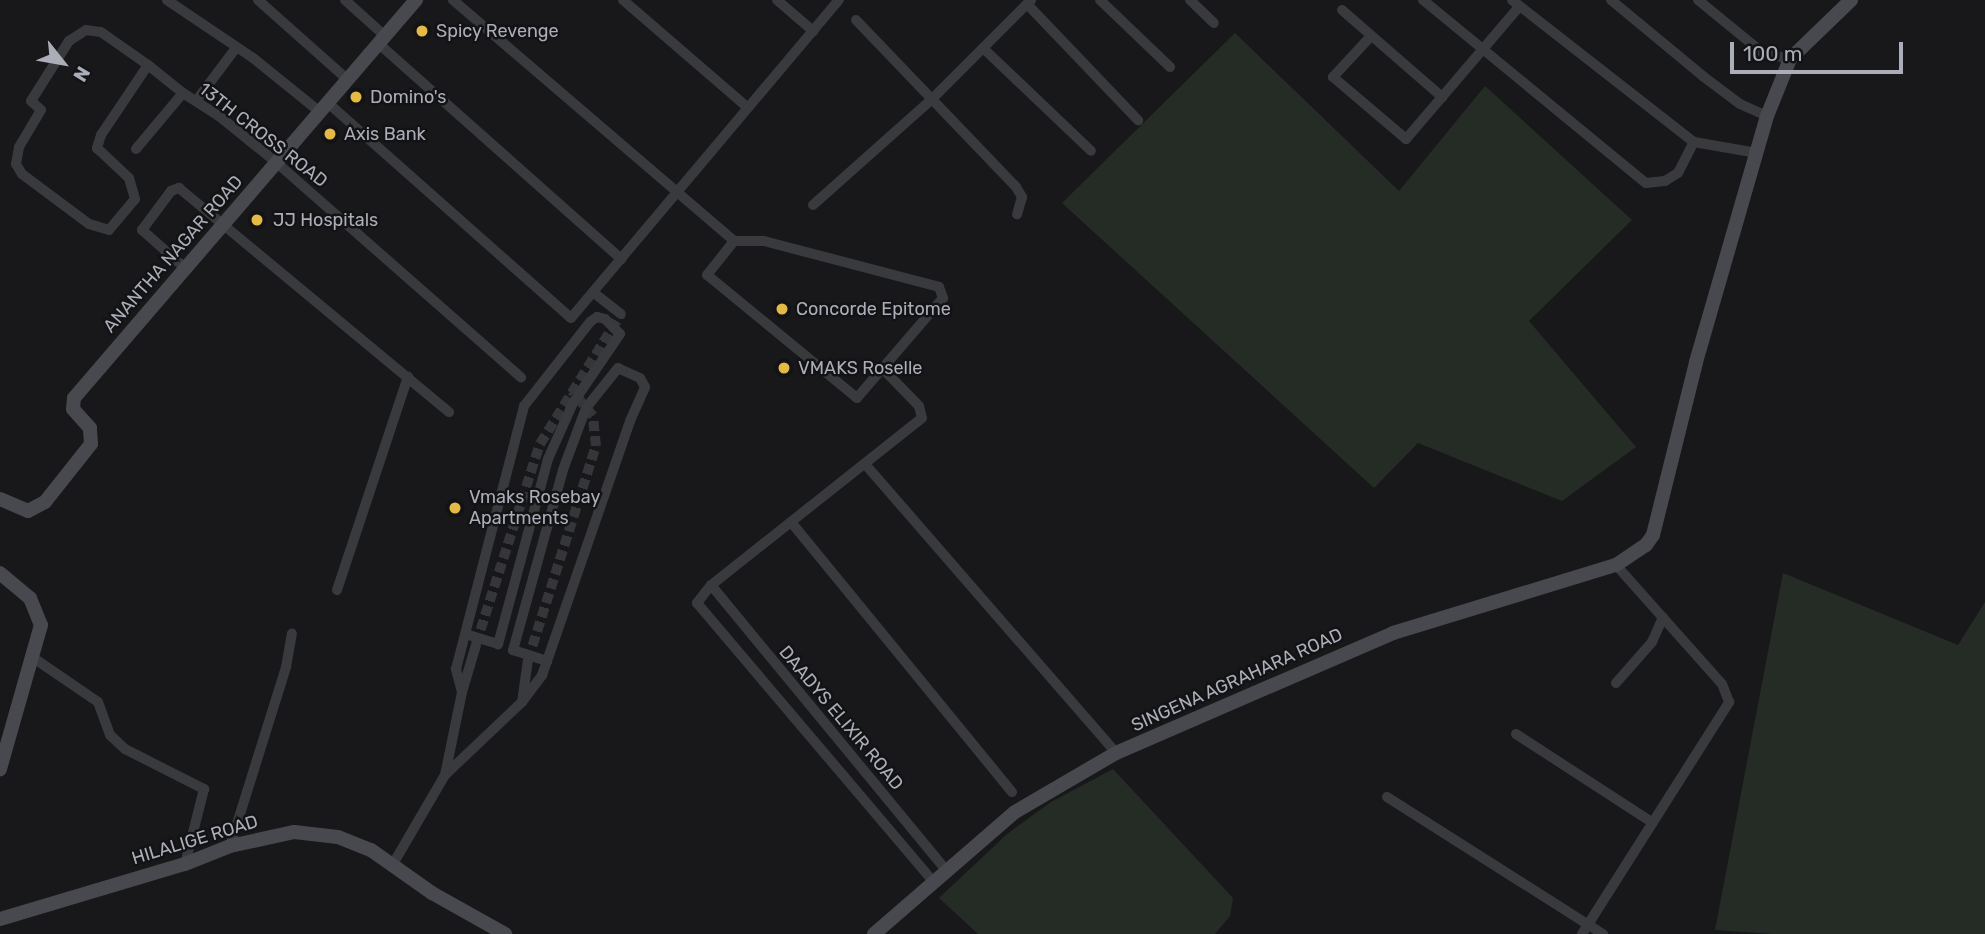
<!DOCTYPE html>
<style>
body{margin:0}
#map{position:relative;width:1985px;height:934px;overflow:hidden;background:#18181a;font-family:Rubik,sans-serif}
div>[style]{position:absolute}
.green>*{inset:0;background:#242c25}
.street-tunnel>*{height:10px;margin-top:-5px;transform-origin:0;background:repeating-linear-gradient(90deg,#35363a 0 10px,transparent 0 15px)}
.street>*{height:10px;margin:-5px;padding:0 5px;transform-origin:5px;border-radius:5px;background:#393a3e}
.secondary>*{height:14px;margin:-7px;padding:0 7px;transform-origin:7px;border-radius:7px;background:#47494e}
.dots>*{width:19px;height:19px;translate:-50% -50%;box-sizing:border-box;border:4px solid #131315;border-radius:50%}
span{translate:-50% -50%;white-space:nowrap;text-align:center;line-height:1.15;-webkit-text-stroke:5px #131315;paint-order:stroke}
.poi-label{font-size:18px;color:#abaeb8}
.left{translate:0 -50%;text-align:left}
.street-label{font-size:18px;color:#abaeb8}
.north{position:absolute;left:28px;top:28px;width:70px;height:70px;-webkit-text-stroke:5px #131315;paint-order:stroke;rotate:121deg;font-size:19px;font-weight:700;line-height:28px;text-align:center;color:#abaeb8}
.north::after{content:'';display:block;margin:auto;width:24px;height:32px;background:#abaeb8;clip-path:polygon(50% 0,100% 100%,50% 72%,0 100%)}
.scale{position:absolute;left:1730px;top:42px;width:173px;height:32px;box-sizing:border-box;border:4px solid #abaeb8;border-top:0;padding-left:9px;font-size:21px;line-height:24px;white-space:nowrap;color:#abaeb8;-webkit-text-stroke:5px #131315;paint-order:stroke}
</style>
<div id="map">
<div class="green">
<div style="clip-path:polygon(1235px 33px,1399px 191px,1485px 86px,1632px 220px,1529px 321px,1636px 447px,1562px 501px,1418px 443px,1374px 488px,1062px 203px)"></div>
<div style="clip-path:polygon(1783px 573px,1958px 645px,1985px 602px,1985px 934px,1773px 934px,1715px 930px)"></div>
<div style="clip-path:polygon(1113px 769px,1233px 898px,1230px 916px,1215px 934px,978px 934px,939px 898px,1007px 834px,1051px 802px)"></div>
</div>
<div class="street-tunnel">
<div style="left:476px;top:644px;width:210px;rotate:-72.3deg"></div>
<div style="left:540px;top:444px;width:153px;rotate:-58.1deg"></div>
<div style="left:528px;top:660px;width:225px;rotate:-72.4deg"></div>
<div style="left:596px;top:446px;width:30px;rotate:-96deg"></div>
<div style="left:593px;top:416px;width:33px;rotate:-130deg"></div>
</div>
<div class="street">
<div style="left:167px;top:0;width:104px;rotate:34deg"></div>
<div style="left:253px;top:58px;width:86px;rotate:38.9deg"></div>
<div style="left:258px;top:0;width:120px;rotate:41.6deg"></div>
<div style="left:345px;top:0;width:54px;rotate:42deg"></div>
<div style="left:453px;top:0;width:370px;rotate:40.6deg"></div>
<div style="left:734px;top:241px;width:30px"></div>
<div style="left:764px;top:241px;width:181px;rotate:14.7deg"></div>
<div style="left:939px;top:287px;width:12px;rotate:70deg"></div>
<div style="left:943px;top:298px;width:132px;rotate:130.7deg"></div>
<div style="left:857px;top:398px;width:194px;rotate:-140.6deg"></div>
<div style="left:707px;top:275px;width:43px;rotate:-51.5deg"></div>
<div style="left:623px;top:0;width:165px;rotate:40.8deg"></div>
<div style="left:777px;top:0;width:48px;rotate:40.7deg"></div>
<div style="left:1100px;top:0;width:97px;rotate:43.7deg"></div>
<div style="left:1190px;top:0;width:33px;rotate:44deg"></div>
<div style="left:1423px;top:0;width:288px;rotate:39.4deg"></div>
<div style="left:1646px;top:183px;width:19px;rotate:-6deg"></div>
<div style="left:1665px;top:181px;width:15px;rotate:-32deg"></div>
<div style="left:1678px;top:173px;width:35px;rotate:-63deg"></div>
<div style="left:1512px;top:0;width:231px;rotate:38deg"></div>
<div style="left:1694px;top:142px;width:64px;rotate:9.9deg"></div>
<div style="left:1611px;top:0;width:121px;rotate:39.6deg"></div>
<div style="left:1704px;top:77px;width:45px;rotate:36.9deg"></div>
<div style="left:1740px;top:104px;width:30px;rotate:24deg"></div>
<div style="left:1698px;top:0;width:84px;rotate:39.2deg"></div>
<div style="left:1763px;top:53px;width:28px;rotate:13deg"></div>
<div style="left:1027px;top:4px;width:161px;rotate:46.3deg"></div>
<div style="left:1342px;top:10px;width:133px;rotate:41deg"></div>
<div style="left:1442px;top:97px;width:118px;rotate:-49.5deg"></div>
<div style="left:856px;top:20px;width:231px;rotate:46.2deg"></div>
<div style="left:1016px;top:187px;width:12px;rotate:59deg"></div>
<div style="left:1022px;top:197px;width:18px;rotate:106deg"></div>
<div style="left:1371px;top:36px;width:56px;rotate:132.8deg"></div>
<div style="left:1333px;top:77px;width:96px;rotate:40.3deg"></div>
<div style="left:1406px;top:139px;width:55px;rotate:-49.4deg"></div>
<div style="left:379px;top:44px;width:324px;rotate:41.6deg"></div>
<div style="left:983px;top:48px;width:149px;rotate:43.6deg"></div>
<div style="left:148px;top:65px;width:84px;rotate:123.9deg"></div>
<div style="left:101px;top:135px;width:14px;rotate:107deg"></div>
<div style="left:97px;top:148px;width:44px;rotate:43.2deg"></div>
<div style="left:129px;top:178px;width:22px;rotate:74deg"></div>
<div style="left:135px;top:199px;width:40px;rotate:130deg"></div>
<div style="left:109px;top:230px;width:21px;rotate:-163deg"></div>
<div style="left:89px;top:224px;width:84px;rotate:-143.3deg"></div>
<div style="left:22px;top:174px;width:12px;rotate:-121deg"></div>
<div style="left:16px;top:164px;width:17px;rotate:-80deg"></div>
<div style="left:19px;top:147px;width:43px;rotate:-59.3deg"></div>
<div style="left:41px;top:110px;width:13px;rotate:-138deg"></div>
<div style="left:31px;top:101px;width:71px;rotate:-57.7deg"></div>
<div style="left:69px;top:41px;width:20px;rotate:-33deg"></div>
<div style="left:86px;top:30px;width:15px;rotate:8deg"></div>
<div style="left:101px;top:32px;width:57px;rotate:35.1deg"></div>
<div style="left:148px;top:65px;width:45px;rotate:38.7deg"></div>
<div style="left:183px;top:93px;width:43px;rotate:32.6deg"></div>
<div style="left:219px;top:116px;width:75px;rotate:39deg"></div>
<div style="left:277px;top:163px;width:325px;rotate:41.3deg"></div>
<div style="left:196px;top:101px;width:66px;rotate:-53deg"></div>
<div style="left:328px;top:103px;width:324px;rotate:41.5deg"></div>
<div style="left:571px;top:318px;width:416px;rotate:-49.9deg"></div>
<div style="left:136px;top:149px;width:73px;rotate:-50deg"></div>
<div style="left:813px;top:205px;width:161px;rotate:-41.7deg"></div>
<div style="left:933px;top:98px;width:139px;rotate:-45deg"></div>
<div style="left:186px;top:269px;width:59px;rotate:-138.4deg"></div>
<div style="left:142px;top:230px;width:49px;rotate:-53.4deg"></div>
<div style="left:171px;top:191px;width:9px;rotate:-21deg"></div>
<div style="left:179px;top:188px;width:351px;rotate:39.7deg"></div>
<div style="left:594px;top:293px;width:34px;rotate:38deg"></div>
<div style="left:883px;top:369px;width:52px;rotate:45.8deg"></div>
<div style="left:919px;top:406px;width:12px;rotate:76deg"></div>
<div style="left:922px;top:418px;width:269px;rotate:141.6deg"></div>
<div style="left:711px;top:585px;width:23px;rotate:128deg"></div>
<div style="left:697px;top:603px;width:366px;rotate:49.7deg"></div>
<div style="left:865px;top:464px;width:383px;rotate:49deg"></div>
<div style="left:791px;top:522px;width:349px;rotate:50.7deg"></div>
<div style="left:711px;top:585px;width:371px;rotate:50.5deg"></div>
<div style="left:337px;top:590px;width:225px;rotate:-71.6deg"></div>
<div style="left:35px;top:659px;width:76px;rotate:34.3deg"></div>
<div style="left:98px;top:702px;width:35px;rotate:70deg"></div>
<div style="left:110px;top:735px;width:21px;rotate:43deg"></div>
<div style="left:125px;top:749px;width:89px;rotate:26.9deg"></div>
<div style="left:204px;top:789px;width:77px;rotate:104.2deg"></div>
<div style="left:1616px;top:683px;width:55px;rotate:-48.7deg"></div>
<div style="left:1652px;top:642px;width:27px;rotate:-66deg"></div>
<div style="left:462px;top:692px;width:49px;rotate:-73.4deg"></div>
<div style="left:522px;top:702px;width:42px;rotate:-81.9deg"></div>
<div style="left:1516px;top:734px;width:163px;rotate:33deg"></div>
<div style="left:445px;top:775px;width:106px;rotate:-43.5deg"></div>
<div style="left:522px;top:702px;width:34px;rotate:-53deg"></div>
<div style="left:542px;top:675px;width:15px;rotate:-70deg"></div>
<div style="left:547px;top:661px;width:254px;rotate:-70.9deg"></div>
<div style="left:630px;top:421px;width:37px;rotate:-66deg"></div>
<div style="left:645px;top:387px;width:10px;rotate:-119deg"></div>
<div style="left:640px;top:378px;width:24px;rotate:-156deg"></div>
<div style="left:618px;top:368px;width:51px;rotate:128.7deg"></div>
<div style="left:586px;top:408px;width:66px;rotate:110.4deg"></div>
<div style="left:563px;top:470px;width:187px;rotate:105.5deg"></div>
<div style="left:513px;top:650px;width:36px;rotate:18deg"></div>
<div style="left:1387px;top:797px;width:256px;rotate:32.4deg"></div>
<div style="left:230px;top:846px;width:188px;rotate:-72.6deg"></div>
<div style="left:286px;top:667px;width:34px;rotate:-80deg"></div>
<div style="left:393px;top:864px;width:103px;rotate:-59.7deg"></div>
<div style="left:445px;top:775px;width:85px;rotate:-78.4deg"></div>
<div style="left:462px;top:692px;width:24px;rotate:-105deg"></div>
<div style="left:456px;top:669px;width:272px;rotate:-75.5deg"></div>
<div style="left:524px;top:406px;width:107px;rotate:-51.8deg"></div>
<div style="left:590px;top:322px;width:9px;rotate:-36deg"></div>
<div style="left:597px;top:317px;width:8px;rotate:14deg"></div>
<div style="left:605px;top:319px;width:21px;rotate:45deg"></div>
<div style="left:620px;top:334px;width:83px;rotate:124.3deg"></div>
<div style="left:573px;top:403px;width:61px;rotate:114.1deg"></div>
<div style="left:548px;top:459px;width:192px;rotate:105.1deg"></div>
<div style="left:498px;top:644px;width:34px;rotate:-163deg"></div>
<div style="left:1582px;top:934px;width:275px;rotate:-57.6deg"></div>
<div style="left:1729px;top:702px;width:19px;rotate:-111deg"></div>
<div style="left:1722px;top:684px;width:159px;rotate:-131.7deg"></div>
</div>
<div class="secondary">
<div style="left:0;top:499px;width:30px;rotate:23deg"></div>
<div style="left:28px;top:511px;width:19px;rotate:-28deg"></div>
<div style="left:45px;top:502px;width:74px;rotate:-51.6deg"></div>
<div style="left:91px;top:444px;width:16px;rotate:-94deg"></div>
<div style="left:90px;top:428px;width:25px;rotate:-132deg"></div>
<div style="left:73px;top:409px;width:11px;rotate:-85deg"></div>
<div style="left:74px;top:398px;width:525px;rotate:-49.33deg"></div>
<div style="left:0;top:573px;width:39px;rotate:40deg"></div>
<div style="left:30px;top:598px;width:29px;rotate:68deg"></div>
<div style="left:41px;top:625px;width:150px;rotate:105.9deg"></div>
<div style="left:0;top:919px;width:193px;rotate:-16.6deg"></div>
<div style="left:185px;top:864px;width:48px;rotate:-21.8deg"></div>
<div style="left:230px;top:846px;width:66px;rotate:-12.3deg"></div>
<div style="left:294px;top:832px;width:44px;rotate:6.5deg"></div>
<div style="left:338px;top:837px;width:35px;rotate:22deg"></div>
<div style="left:371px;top:850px;width:75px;rotate:35.2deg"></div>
<div style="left:432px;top:893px;width:84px;rotate:29.3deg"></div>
<div style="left:874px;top:934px;width:186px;rotate:-40.9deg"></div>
<div style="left:1015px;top:812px;width:117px;rotate:-30.3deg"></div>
<div style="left:1116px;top:753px;width:302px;rotate:-23.4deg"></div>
<div style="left:1393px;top:633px;width:233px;rotate:-17deg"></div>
<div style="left:1616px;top:565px;width:36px;rotate:-34deg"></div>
<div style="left:1646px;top:545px;width:12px;rotate:-55deg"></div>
<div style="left:1653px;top:535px;width:178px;rotate:-76deg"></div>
<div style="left:1696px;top:362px;width:256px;rotate:-73.9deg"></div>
<div style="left:1767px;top:116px;width:61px;rotate:-68deg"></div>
<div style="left:1790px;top:59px;width:85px;rotate:-44deg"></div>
</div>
<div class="dots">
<div style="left:422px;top:31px;background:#e4b946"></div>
<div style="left:356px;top:97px;background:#e4b946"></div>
<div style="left:330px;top:134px;background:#e4b946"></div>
<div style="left:257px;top:220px;background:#e4b946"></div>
<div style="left:782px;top:309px;background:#e4b946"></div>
<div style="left:784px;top:368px;background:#e4b946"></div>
<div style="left:455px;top:508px;background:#e4b946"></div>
</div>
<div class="poi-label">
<span class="left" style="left:436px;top:31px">Spicy Revenge</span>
<span class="left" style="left:370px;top:97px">Domino's</span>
<span class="left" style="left:344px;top:134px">Axis Bank</span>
<span class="left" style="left:273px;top:220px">JJ Hospitals</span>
<span class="left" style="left:796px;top:309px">Concorde Epitome</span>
<span class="left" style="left:798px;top:368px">VMAKS Roselle</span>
<span class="left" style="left:469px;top:508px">Vmaks Rosebay<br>Apartments</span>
</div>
<div class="street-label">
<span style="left:263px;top:135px;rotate:38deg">13TH CROSS ROAD</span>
<span style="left:173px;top:254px;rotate:-49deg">ANANTHA NAGAR ROAD</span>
<span style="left:1237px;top:680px;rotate:-24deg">SINGENA AGRAHARA ROAD</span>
<span style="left:841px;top:718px;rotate:50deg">DAADYS ELIXIR ROAD</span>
<span style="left:195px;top:840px;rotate:-17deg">HILALIGE ROAD</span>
</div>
<div class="north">N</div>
<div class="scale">100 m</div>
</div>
